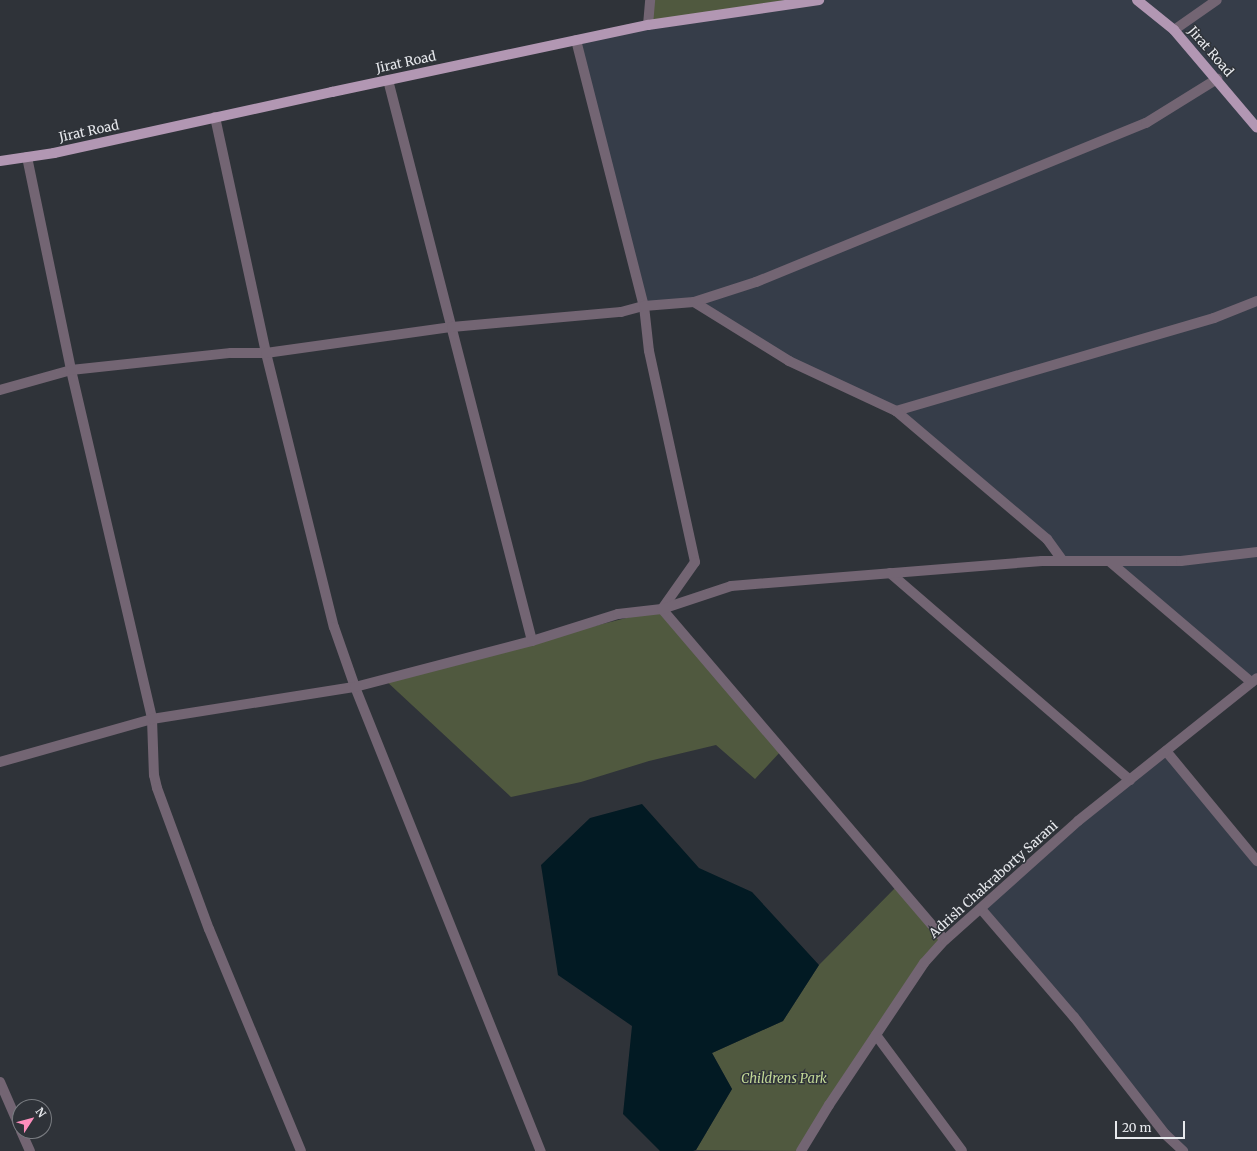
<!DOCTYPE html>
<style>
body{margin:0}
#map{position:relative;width:1257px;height:1151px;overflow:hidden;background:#2f3339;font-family:Merriweather,serif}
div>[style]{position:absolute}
.built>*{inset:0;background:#363d49}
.green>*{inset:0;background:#50593f}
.water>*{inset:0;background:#021a23}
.minor>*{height:10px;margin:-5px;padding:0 5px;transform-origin:5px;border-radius:5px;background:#736573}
.major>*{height:10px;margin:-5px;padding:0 5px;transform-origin:5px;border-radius:5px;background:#b297b3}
span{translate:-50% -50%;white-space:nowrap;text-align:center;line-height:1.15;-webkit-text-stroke:3px #2f3339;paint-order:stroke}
.street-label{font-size:13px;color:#e7e9ed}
.park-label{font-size:13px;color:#c1d796;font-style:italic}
.north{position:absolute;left:12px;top:1099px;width:40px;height:40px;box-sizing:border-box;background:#2f3339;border:1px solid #797c81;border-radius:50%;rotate:54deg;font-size:11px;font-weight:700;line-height:16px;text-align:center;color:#e7e9ed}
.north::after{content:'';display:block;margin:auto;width:14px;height:18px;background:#fe8ebc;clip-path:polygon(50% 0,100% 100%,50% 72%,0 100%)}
.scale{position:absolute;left:1115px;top:1121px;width:70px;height:18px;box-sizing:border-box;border:2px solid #e7e9ed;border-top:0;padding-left:5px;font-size:12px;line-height:14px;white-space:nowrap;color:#e7e9ed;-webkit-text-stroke:3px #2f3339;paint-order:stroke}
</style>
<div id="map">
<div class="built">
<div style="clip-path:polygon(819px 0,1257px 0,1257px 678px,1251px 682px,1109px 561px,1063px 561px,1047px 539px,896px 411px,789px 361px,694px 302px,644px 306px,576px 40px)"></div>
<div style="clip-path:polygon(1166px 751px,1257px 861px,1257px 1151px,1182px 1151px,981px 909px)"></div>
</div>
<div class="green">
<div style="clip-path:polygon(650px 0,819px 0,648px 25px)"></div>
<div style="clip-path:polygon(662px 609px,782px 750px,755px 779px,716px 745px,649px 761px,581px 782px,511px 797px,384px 679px)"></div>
<div style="clip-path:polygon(898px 885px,945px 940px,801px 1151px,696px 1150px,732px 1089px,712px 1053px,783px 1021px,819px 965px)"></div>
</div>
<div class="water">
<div style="clip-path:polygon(642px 804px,699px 868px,752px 892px,819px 965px,783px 1021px,712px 1053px,732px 1089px,696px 1150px,693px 1151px,660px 1151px,623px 1114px,632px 1026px,558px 975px,541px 865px,590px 818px)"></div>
</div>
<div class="minor">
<div style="left:648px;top:25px;width:25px;rotate:-85deg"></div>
<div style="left:1174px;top:30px;width:52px;rotate:-34.9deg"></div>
<div style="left:576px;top:40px;width:275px;rotate:75.7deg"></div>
<div style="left:644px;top:306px;width:45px;rotate:83.7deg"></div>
<div style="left:649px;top:351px;width:216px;rotate:77.7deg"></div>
<div style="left:695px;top:562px;width:57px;rotate:125.1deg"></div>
<div style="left:662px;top:609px;width:435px;rotate:49.5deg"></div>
<div style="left:388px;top:80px;width:579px;rotate:75.6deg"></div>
<div style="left:215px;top:117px;width:241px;rotate:77.8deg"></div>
<div style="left:266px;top:353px;width:282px;rotate:76.1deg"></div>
<div style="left:334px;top:627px;width:64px;rotate:70.7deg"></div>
<div style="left:355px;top:687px;width:500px;rotate:68.2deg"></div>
<div style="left:27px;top:157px;width:217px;rotate:78.3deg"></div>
<div style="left:71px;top:370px;width:358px;rotate:76.9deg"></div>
<div style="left:152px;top:719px;width:56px;rotate:88deg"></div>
<div style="left:154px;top:775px;width:13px;rotate:77deg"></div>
<div style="left:157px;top:788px;width:150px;rotate:69.8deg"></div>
<div style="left:209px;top:929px;width:240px;rotate:67.5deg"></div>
<div style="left:694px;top:302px;width:112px;rotate:31.8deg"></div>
<div style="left:789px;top:361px;width:118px;rotate:25deg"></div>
<div style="left:896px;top:411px;width:331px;rotate:-16.3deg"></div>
<div style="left:1214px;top:318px;width:46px;rotate:-21.6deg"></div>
<div style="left:0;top:390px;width:74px;rotate:-15.7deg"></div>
<div style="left:71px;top:370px;width:161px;rotate:-6.1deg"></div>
<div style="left:231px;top:353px;width:35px"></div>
<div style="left:266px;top:353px;width:188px;rotate:-8deg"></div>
<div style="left:452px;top:327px;width:170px;rotate:-5.1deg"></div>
<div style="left:621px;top:312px;width:24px;rotate:-15deg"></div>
<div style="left:644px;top:306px;width:50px;rotate:-4.6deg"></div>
<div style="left:694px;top:302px;width:65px;rotate:-17.9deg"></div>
<div style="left:756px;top:282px;width:421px;rotate:-22.2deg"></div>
<div style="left:1146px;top:123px;width:84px;rotate:-31.8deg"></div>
<div style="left:896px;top:411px;width:198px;rotate:40.3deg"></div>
<div style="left:1047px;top:539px;width:27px;rotate:54deg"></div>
<div style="left:1109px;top:561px;width:187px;rotate:40.4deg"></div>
<div style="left:890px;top:573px;width:317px;rotate:40.8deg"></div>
<div style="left:1166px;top:751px;width:143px;rotate:50.4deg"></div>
<div style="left:0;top:762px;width:158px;rotate:-15.8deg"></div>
<div style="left:152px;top:719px;width:206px;rotate:-9deg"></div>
<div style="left:355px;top:687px;width:183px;rotate:-14.6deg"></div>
<div style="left:532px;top:641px;width:90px;rotate:-17.4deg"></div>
<div style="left:618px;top:614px;width:44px;rotate:-6.5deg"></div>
<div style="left:662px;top:609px;width:73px;rotate:-18.4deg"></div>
<div style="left:731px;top:586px;width:312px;rotate:-4.6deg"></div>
<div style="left:1042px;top:561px;width:139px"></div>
<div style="left:1181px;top:561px;width:77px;rotate:-6.8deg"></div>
<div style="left:981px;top:909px;width:143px;rotate:49.3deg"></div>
<div style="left:1074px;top:1017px;width:148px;rotate:52.1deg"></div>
<div style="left:1165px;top:1134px;width:25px;rotate:43deg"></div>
<div style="left:876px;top:1035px;width:144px;rotate:53.4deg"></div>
<div style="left:0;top:1082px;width:50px;rotate:66.5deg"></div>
<div style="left:21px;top:1131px;width:22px;rotate:66deg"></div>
<div style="left:801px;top:1151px;width:54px;rotate:-58.7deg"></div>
<div style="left:829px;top:1105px;width:171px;rotate:-56.2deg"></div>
<div style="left:924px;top:963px;width:31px;rotate:-48deg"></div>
<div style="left:945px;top:940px;width:178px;rotate:-41.8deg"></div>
<div style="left:1078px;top:821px;width:229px;rotate:-38.6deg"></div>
</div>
<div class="major">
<div style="left:1137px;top:0;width:48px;rotate:39deg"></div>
<div style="left:1174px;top:30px;width:128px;rotate:49.7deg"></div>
<div style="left:0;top:161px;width:55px;rotate:-8.4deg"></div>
<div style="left:54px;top:153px;width:285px;rotate:-12.4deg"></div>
<div style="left:332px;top:92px;width:323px;rotate:-12deg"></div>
<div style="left:648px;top:25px;width:173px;rotate:-8.3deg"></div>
</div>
<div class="street-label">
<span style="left:1210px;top:52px;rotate:49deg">Jirat Road</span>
<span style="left:406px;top:63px;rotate:-12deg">Jirat Road</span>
<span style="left:89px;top:132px;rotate:-12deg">Jirat Road</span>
<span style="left:994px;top:880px;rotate:-42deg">Adrish Chakraborty Sarani</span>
</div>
<div class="park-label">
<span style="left:784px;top:1079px">Childrens Park</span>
</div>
<div class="north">N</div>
<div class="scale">20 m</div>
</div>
